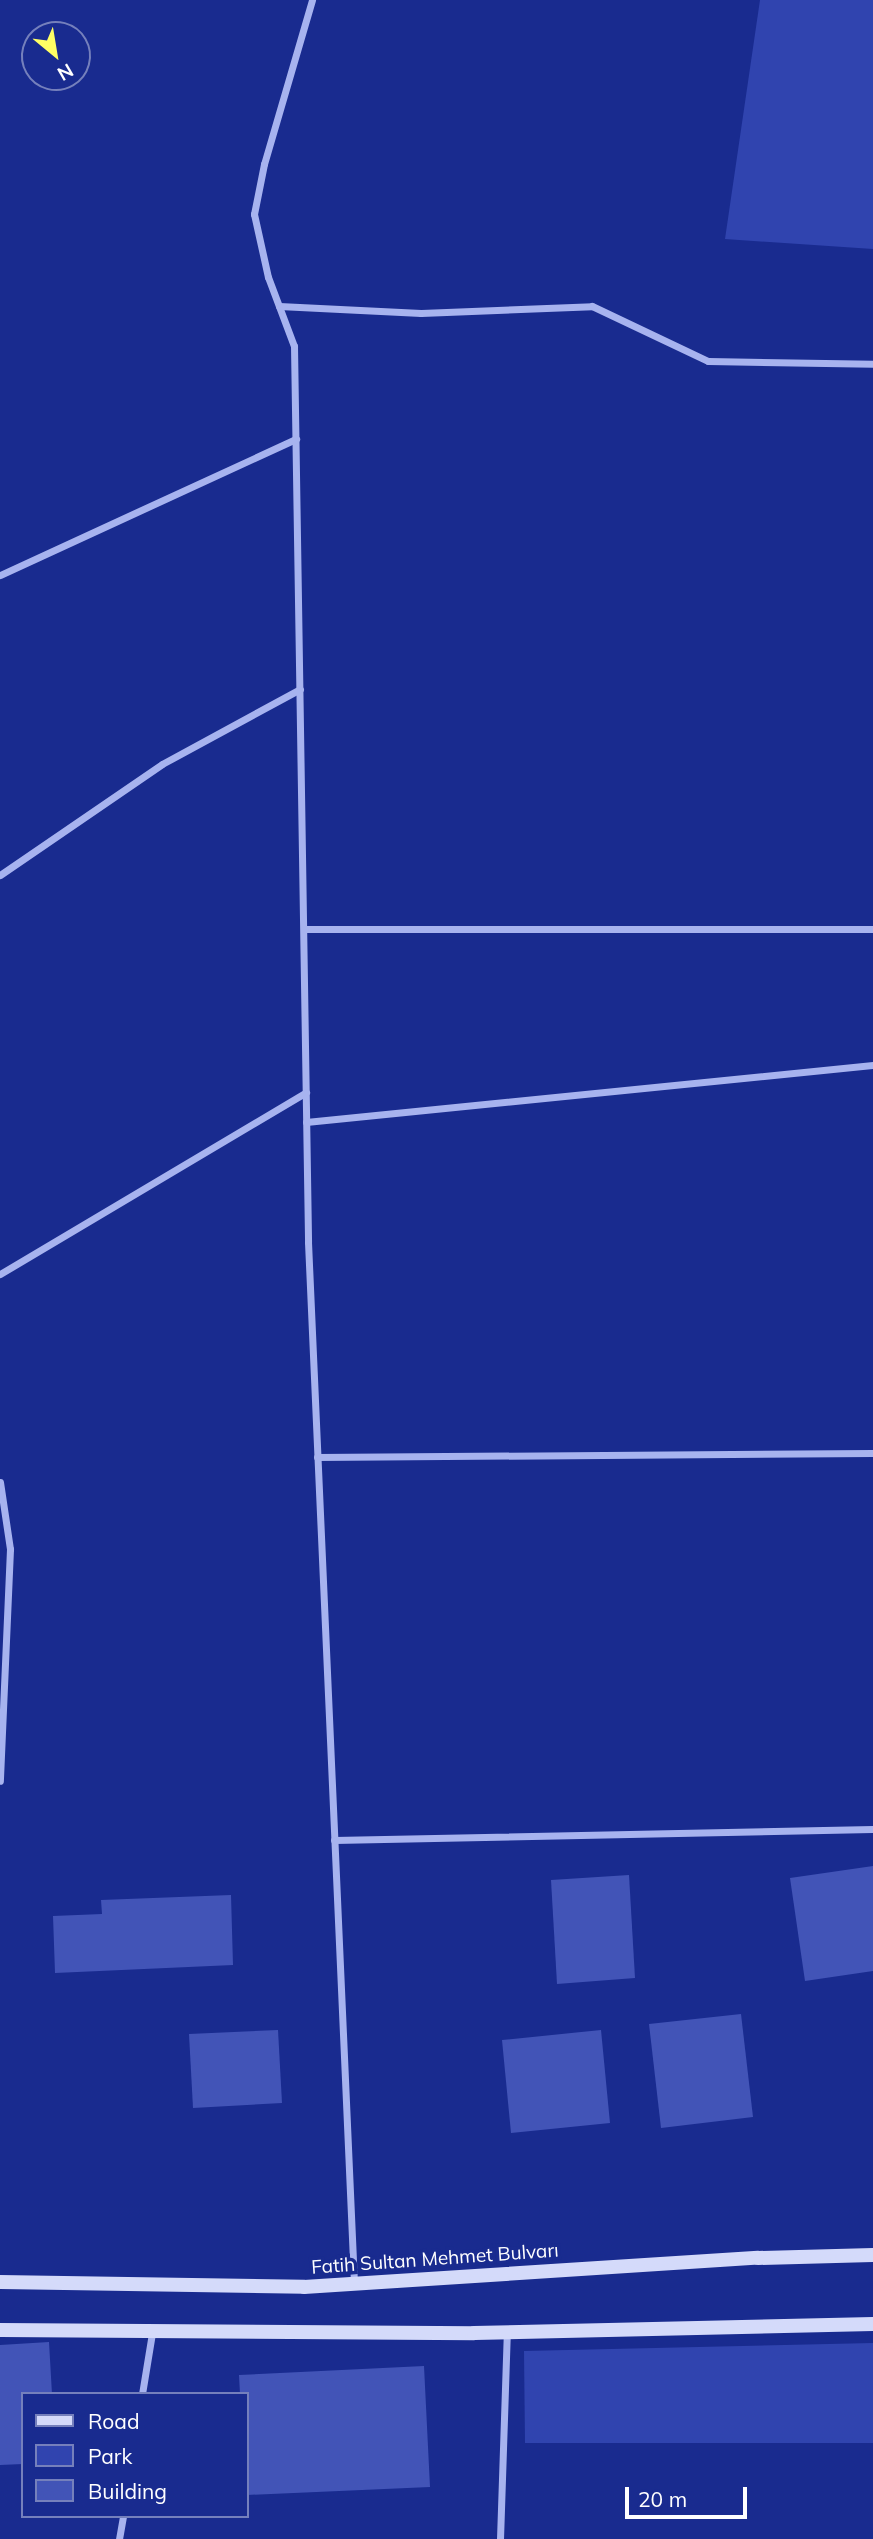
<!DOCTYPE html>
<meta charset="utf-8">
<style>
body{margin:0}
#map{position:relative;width:873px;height:2539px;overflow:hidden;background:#192b8f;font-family:Mulish,sans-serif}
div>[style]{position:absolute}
.green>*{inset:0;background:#3044af}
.building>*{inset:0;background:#4254b7}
.street>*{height:7px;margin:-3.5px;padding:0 3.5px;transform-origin:3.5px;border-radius:3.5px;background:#a7b3ef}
.secondary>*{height:14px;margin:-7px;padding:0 7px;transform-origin:7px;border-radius:7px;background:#d4dafa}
span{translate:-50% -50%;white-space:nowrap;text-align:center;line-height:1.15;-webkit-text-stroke:7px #192b8f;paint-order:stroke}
.street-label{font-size:19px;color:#fff}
.legend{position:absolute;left:21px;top:2392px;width:228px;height:126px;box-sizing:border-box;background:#192b8f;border:2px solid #7580bc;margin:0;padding:9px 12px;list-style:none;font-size:21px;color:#fff}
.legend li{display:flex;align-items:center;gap:14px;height:35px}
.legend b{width:35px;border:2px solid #7580bc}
.north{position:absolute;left:21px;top:21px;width:70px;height:70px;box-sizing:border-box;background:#192b8f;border:2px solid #7580bc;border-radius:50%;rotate:150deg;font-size:19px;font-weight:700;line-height:28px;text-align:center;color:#fff}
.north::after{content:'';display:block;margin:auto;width:24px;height:32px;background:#ffff64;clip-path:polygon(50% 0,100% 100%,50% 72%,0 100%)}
.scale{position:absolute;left:625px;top:2487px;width:122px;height:32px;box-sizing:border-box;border:4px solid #fff;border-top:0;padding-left:9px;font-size:21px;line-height:24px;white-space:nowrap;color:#fff;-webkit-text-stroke:5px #192b8f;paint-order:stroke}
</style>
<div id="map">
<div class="green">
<div style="clip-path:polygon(760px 0,873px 0,873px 249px,725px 239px)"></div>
<div style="clip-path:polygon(873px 2343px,873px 2443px,525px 2443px,524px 2351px)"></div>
</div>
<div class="building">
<div style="clip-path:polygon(873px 1866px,873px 1971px,805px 1981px,790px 1878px)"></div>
<div style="clip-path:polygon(629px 1875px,635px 1978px,557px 1984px,551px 1880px)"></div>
<div style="clip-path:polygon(231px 1895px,233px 1965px,55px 1973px,53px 1916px,102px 1914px,101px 1900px)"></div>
<div style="clip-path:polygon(741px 2014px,753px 2117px,661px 2128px,649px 2024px)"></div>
<div style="clip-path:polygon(278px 2030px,282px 2103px,193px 2108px,189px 2034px)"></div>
<div style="clip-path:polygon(601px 2030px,610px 2123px,511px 2133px,502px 2040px)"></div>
<div style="clip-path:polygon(49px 2342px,52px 2394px,23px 2394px,23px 2464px,0 2465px,0 2345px)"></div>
<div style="clip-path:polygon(424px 2366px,430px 2487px,247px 2495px,247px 2394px,240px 2394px,239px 2375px)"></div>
</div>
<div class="street">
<div style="left:312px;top:0;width:171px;rotate:106.3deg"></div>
<div style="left:264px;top:164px;width:51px;rotate:101.3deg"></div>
<div style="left:254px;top:214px;width:65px;rotate:77.5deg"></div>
<div style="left:268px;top:277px;width:74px;rotate:69.4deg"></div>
<div style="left:294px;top:346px;width:896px;rotate:89.1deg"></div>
<div style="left:308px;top:1242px;width:1042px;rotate:87.47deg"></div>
<div style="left:279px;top:306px;width:142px;rotate:2.8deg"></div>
<div style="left:421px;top:313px;width:171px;rotate:-2.3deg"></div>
<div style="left:592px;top:306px;width:128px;rotate:25.4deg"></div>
<div style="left:708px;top:361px;width:165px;rotate:1deg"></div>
<div style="left:0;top:575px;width:326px;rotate:-24.7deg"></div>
<div style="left:0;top:875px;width:196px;rotate:-34.4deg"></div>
<div style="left:162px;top:764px;width:157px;rotate:-28.5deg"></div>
<div style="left:304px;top:929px;width:569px"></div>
<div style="left:306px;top:1122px;width:570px;rotate:-5.74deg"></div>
<div style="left:0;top:1274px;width:356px;rotate:-30.7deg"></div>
<div style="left:317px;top:1457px;width:556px;rotate:-0.41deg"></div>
<div style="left:0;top:1482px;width:68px;rotate:81.5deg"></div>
<div style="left:10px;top:1549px;width:232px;rotate:92.5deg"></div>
<div style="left:334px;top:1840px;width:539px;rotate:-1.17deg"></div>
<div style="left:142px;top:2394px;width:62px;rotate:-80.7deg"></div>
<div style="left:119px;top:2539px;width:23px;rotate:-80deg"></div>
<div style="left:500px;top:2539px;width:207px;rotate:-88.1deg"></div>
</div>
<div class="secondary">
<div style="left:0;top:2282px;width:304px;rotate:0.9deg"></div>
<div style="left:304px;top:2287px;width:455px;rotate:-3.7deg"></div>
<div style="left:758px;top:2258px;width:115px;rotate:-1.5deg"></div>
<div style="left:0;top:2330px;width:474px;rotate:0.4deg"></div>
<div style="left:474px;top:2333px;width:399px;rotate:-1.3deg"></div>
</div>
<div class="street-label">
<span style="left:435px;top:2259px;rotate:-4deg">Fatih Sultan Mehmet Bulvarı</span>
</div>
<ul class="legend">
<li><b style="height:9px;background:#d4dafa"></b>Road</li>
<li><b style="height:19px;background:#3044af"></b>Park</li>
<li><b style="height:19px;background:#4254b7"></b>Building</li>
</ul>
<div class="north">N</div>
<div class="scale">20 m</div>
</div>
